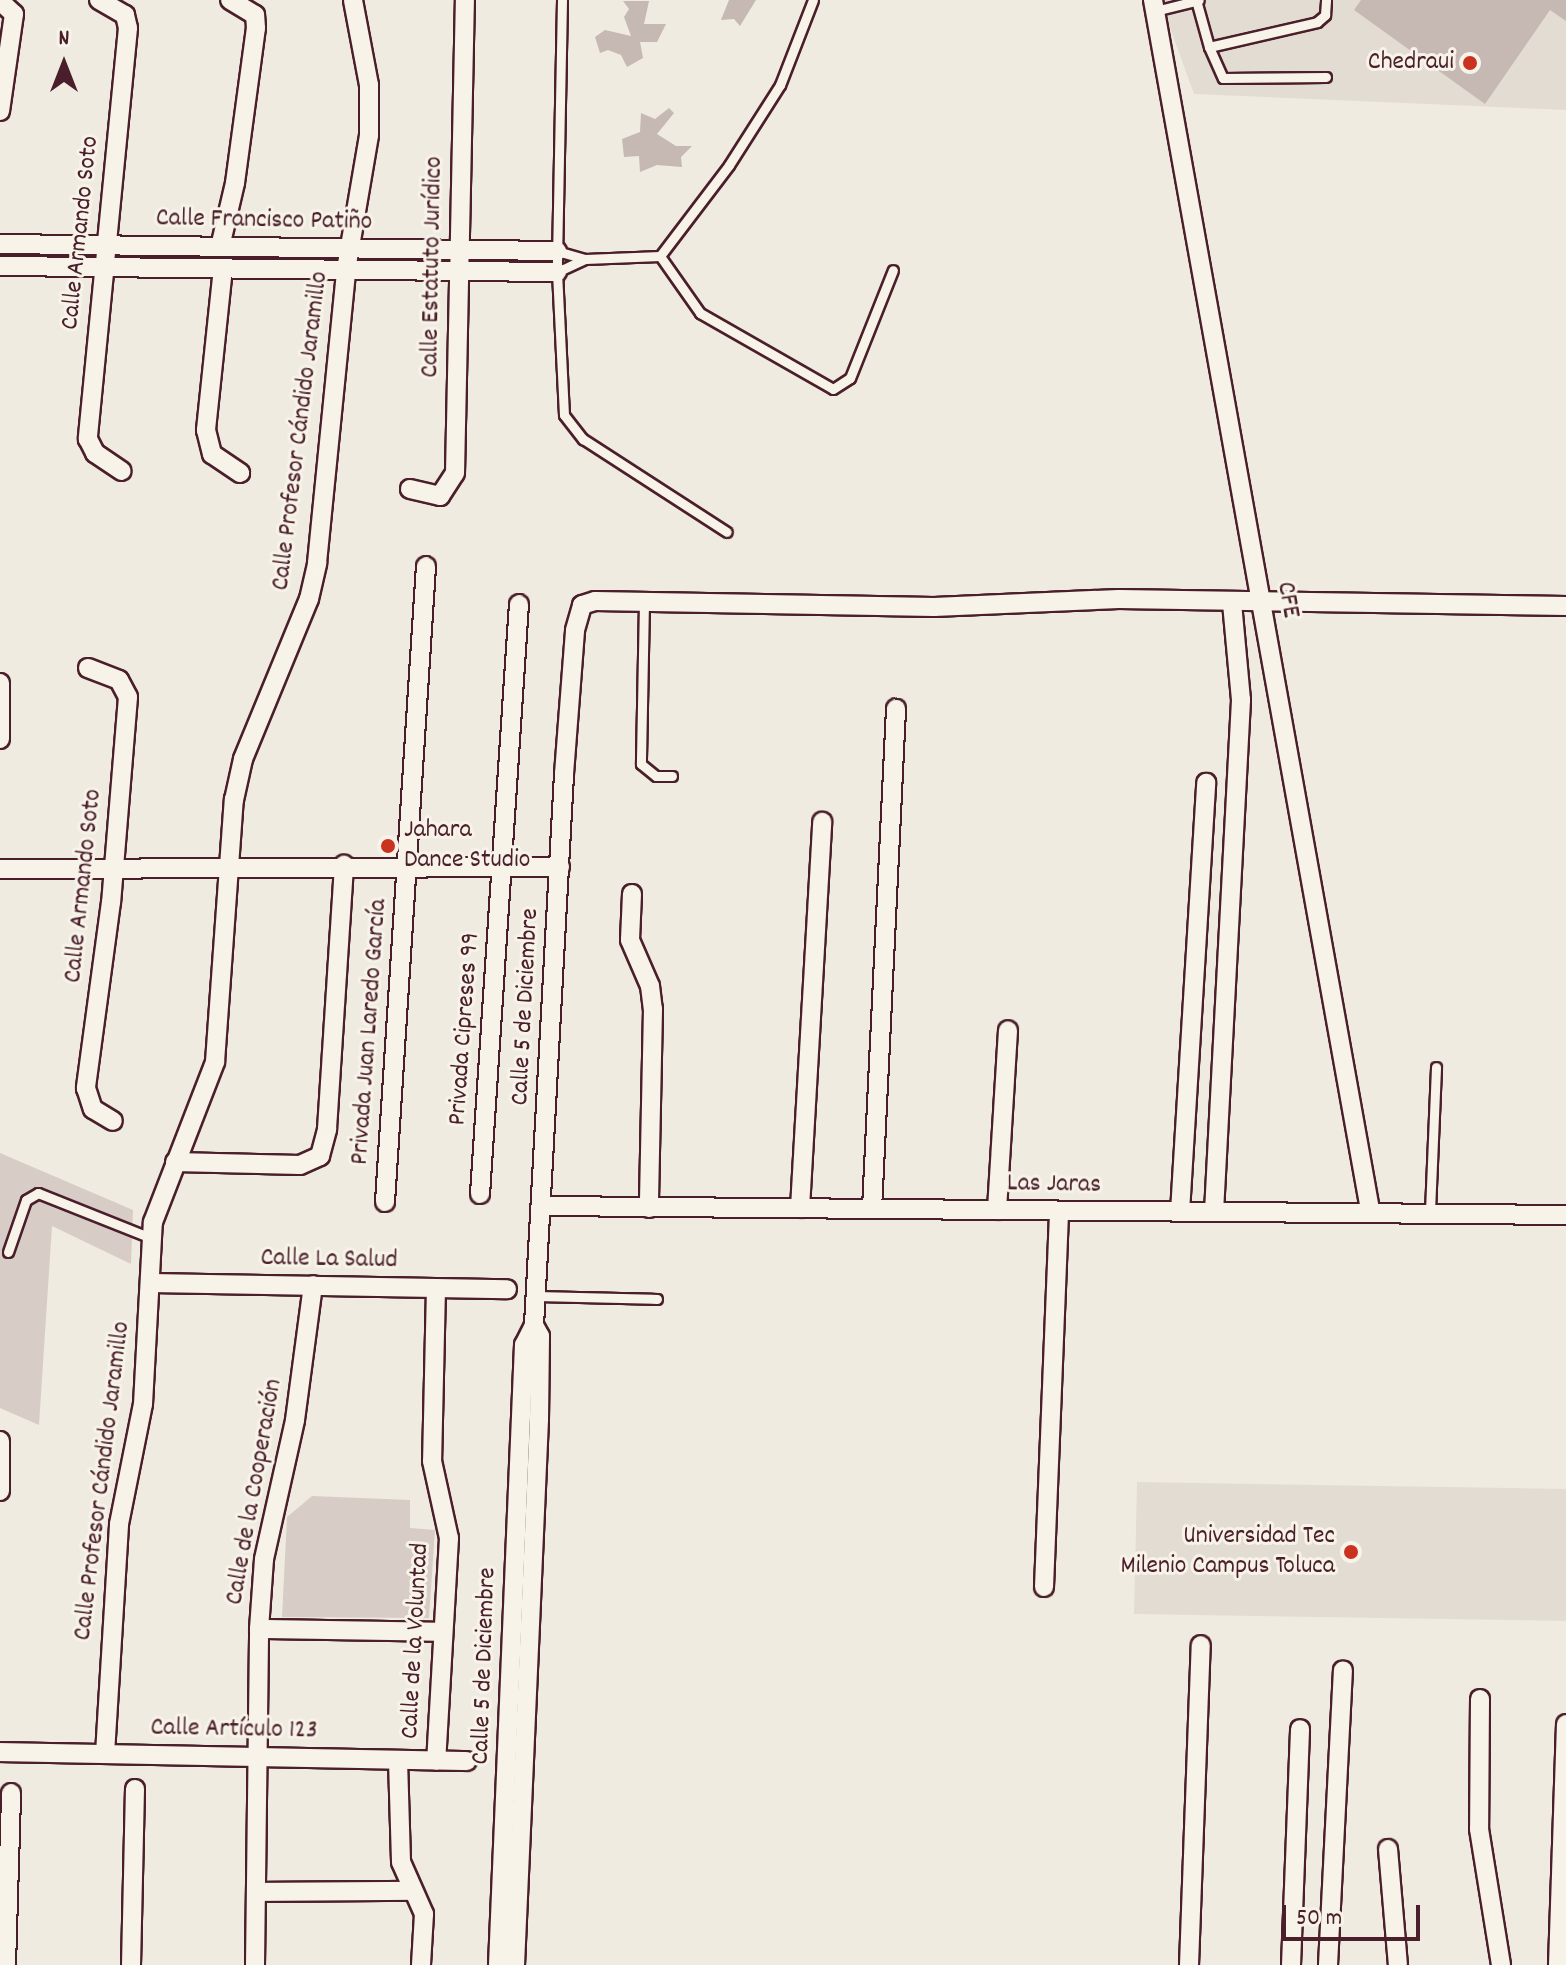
<!DOCTYPE html>
<meta charset="utf-8">
<style>
body{margin:0}
#map{position:relative;width:1566px;height:1965px;overflow:hidden;background:#f0ebe0;font-family:Dekko,sans-serif}
div>[style]{position:absolute}
.built>*{inset:0;background:#e3dcd2}
.green>*{inset:0;background:#d8cdc6}
.building>*{inset:0;background:#c6b8b3}
.roads{filter:drop-shadow(2px 0 #4a1f2b) drop-shadow(-2px 0 #4a1f2b) drop-shadow(0 2px #4a1f2b) drop-shadow(0 -2px #4a1f2b)}
.service>*{height:9px;margin:-4.5px;padding:0 4.5px;transform-origin:4.5px;border-radius:4.5px;background:#f7f3e8}
.minor>*{height:18px;margin:-9px;padding:0 9px;transform-origin:9px;border-radius:9px;background:#f7f3e8}
.dots>*{width:22px;height:22px;translate:-50% -50%;box-sizing:border-box;border:4px solid #f7f3e8;border-radius:50%}
span{translate:-50% -50%;white-space:nowrap;text-align:center;line-height:1.15;-webkit-text-stroke:6px #f7f3e8;paint-order:stroke}
.poi-label{font-size:26px;color:#4a1f2b}
.right{translate:-100% -50%;text-align:right}
.left{translate:0 -50%;text-align:left}
.street-label{font-size:26px;color:#4a1f2b}
.north{position:absolute;left:24px;top:24px;width:80px;height:80px;-webkit-text-stroke:6px #f7f3e8;paint-order:stroke;rotate:0deg;font-size:22px;font-weight:700;line-height:32px;text-align:center;color:#4a1f2b}
.north::after{content:'';display:block;margin:auto;width:28px;height:36px;background:#4a1f2b;clip-path:polygon(50% 0,100% 100%,50% 72%,0 100%)}
.scale{position:absolute;left:1282px;top:1905px;width:138px;height:36px;box-sizing:border-box;border:4px solid #4a1f2b;border-top:0;padding-left:10px;font-size:24px;line-height:28px;white-space:nowrap;color:#4a1f2b;-webkit-text-stroke:6px #f7f3e8;paint-order:stroke}
</style>
<div id="map">
<div class="built">
<div style="clip-path:polygon(1160px 0,1566px 0,1566px 110px,1194px 94px)"></div>
<div style="clip-path:polygon(1137px 1482px,1566px 1489px,1566px 1621px,1134px 1614px)"></div>
</div>
<div class="green">
<div style="clip-path:polygon(0 1153px,133px 1210px,131px 1264px,52px 1226px,39px 1425px,0 1408px)"></div>
<div style="clip-path:polygon(312px 1496px,410px 1500px,410px 1528px,435px 1530px,429px 1618px,282px 1617px,287px 1517px)"></div>
</div>
<div class="building">
<div style="clip-path:polygon(729px 0,756px 0,740px 26px,734px 19px,721px 20px)"></div>
<div style="clip-path:polygon(1361px 0,1566px 0,1566px 21px,1550px 10px,1485px 104px,1354px 10px)"></div>
<div style="clip-path:polygon(623px 1px,649px 1px,644px 24px,666px 24px,657px 42px,640px 42px,643px 58px,627px 67px,621px 55px,608px 50px,600px 53px,595px 37px,605px 30px,631px 36px,624px 17px,629px 9px)"></div>
<div style="clip-path:polygon(669px 108px,674px 113px,657px 134px,676px 146px,692px 146px,681px 157px,682px 167px,657px 165px,640px 172px,639px 156px,624px 157px,622px 139px,640px 132px,641px 113px,655px 119px)"></div>
</div>
<div class="roads">
<div class="service">
<div style="left:562px;top:0;width:272px;rotate:91.1deg"></div>
<div style="left:557px;top:272px;width:143px;rotate:87.2deg"></div>
<div style="left:564px;top:415px;width:31px;rotate:52deg"></div>
<div style="left:583px;top:439px;width:171px;rotate:32.9deg"></div>
<div style="left:1196px;top:0;width:49px;rotate:74.5deg"></div>
<div style="left:1209px;top:47px;width:111px;rotate:-13deg"></div>
<div style="left:1317px;top:22px;width:11px;rotate:-41deg"></div>
<div style="left:1325px;top:15px;width:15px;rotate:-86deg"></div>
<div style="left:1155px;top:11px;width:45px;rotate:-14deg"></div>
<div style="left:1209px;top:47px;width:34px;rotate:66deg"></div>
<div style="left:1223px;top:78px;width:103px;rotate:-0.6deg"></div>
<div style="left:557px;top:251px;width:29px;rotate:16deg"></div>
<div style="left:585px;top:259px;width:75px;rotate:-2.3deg"></div>
<div style="left:660px;top:256px;width:114px;rotate:-52.8deg"></div>
<div style="left:729px;top:165px;width:95px;rotate:-57.5deg"></div>
<div style="left:780px;top:85px;width:91px;rotate:-68.8deg"></div>
<div style="left:660px;top:256px;width:70px;rotate:54.9deg"></div>
<div style="left:700px;top:313px;width:153px;rotate:29.7deg"></div>
<div style="left:833px;top:389px;width:20px;rotate:-33deg"></div>
<div style="left:850px;top:378px;width:116px;rotate:-68.3deg"></div>
<div style="left:557px;top:272px;width:31px;rotate:-25deg"></div>
<div style="left:644px;top:602px;width:162px;rotate:91.1deg"></div>
<div style="left:641px;top:764px;width:19px;rotate:39deg"></div>
<div style="left:656px;top:776px;width:16px"></div>
<div style="left:1430px;top:1211px;width:144px;rotate:-87.6deg"></div>
<div style="left:8px;top:1252px;width:55px;rotate:-70.9deg"></div>
<div style="left:26px;top:1200px;width:14px;rotate:-30deg"></div>
<div style="left:38px;top:1193px;width:122px;rotate:21.7deg"></div>
<div style="left:536px;top:1296px;width:121px;rotate:1.4deg"></div>
</div>
<div class="minor">
<div style="left:99px;top:0;width:30px;rotate:30deg"></div>
<div style="left:125px;top:15px;width:13px;rotate:77deg"></div>
<div style="left:128px;top:28px;width:413px;rotate:95.6deg"></div>
<div style="left:88px;top:439px;width:16px;rotate:63deg"></div>
<div style="left:95px;top:453px;width:32px;rotate:34deg"></div>
<div style="left:1153px;top:0;width:1229px;rotate:79.83deg"></div>
<div style="left:0;top:1px;width:19px;rotate:43deg"></div>
<div style="left:14px;top:14px;width:98px;rotate:98.2deg"></div>
<div style="left:0;top:244px;width:557px;rotate:0.72deg"></div>
<div style="left:220px;top:247px;width:66px;rotate:-76.8deg"></div>
<div style="left:235px;top:183px;width:156px;rotate:-82.3deg"></div>
<div style="left:256px;top:28px;width:13px;rotate:-94deg"></div>
<div style="left:255px;top:15px;width:29px;rotate:-149deg"></div>
<div style="left:0;top:266px;width:557px;rotate:0.62deg"></div>
<div style="left:223px;top:268px;width:163px;rotate:96deg"></div>
<div style="left:206px;top:430px;width:25px;rotate:76deg"></div>
<div style="left:212px;top:454px;width:34px;rotate:34deg"></div>
<div style="left:410px;top:489px;width:31px;rotate:13deg"></div>
<div style="left:440px;top:496px;width:27px;rotate:-57deg"></div>
<div style="left:455px;top:473px;width:473px;rotate:-88.8deg"></div>
<div style="left:88px;top:668px;width:33px;rotate:21deg"></div>
<div style="left:119px;top:680px;width:19px;rotate:62deg"></div>
<div style="left:128px;top:697px;width:206px;rotate:94.7deg"></div>
<div style="left:111px;top:902px;width:188px;rotate:97.7deg"></div>
<div style="left:86px;top:1088px;width:22px;rotate:72deg"></div>
<div style="left:93px;top:1109px;width:23px;rotate:31deg"></div>
<div style="left:0;top:683px;width:56px;rotate:90deg"></div>
<div style="left:0;top:869px;width:560px;rotate:-0.2deg"></div>
<div style="left:632px;top:894px;width:46px;rotate:92.5deg"></div>
<div style="left:630px;top:940px;width:50px;rotate:66.5deg"></div>
<div style="left:650px;top:986px;width:23px;rotate:83deg"></div>
<div style="left:653px;top:1009px;width:199px;rotate:91.2deg"></div>
<div style="left:175px;top:1162px;width:125px;rotate:1.4deg"></div>
<div style="left:300px;top:1165px;width:22px;rotate:-24deg"></div>
<div style="left:320px;top:1156px;width:28px;rotate:-75deg"></div>
<div style="left:327px;top:1129px;width:265px;rotate:-86.3deg"></div>
<div style="left:480px;top:1194px;width:591px;rotate:-86.22deg"></div>
<div style="left:385px;top:1202px;width:637px;rotate:-86.31deg"></div>
<div style="left:541px;top:1206px;width:1025px;rotate:0.5deg"></div>
<div style="left:800px;top:1208px;width:387px;rotate:-86.7deg"></div>
<div style="left:872px;top:1209px;width:501px;rotate:-87.25deg"></div>
<div style="left:997px;top:1210px;width:180px;rotate:-86.5deg"></div>
<div style="left:1180px;top:1212px;width:430px;rotate:-86.5deg"></div>
<div style="left:1214px;top:1212px;width:513px;rotate:-86.98deg"></div>
<div style="left:1241px;top:700px;width:97px;rotate:-95.3deg"></div>
<div style="left:151px;top:1283px;width:356px;rotate:1deg"></div>
<div style="left:436px;top:1288px;width:173px;rotate:91.3deg"></div>
<div style="left:432px;top:1461px;width:79px;rotate:77.6deg"></div>
<div style="left:449px;top:1538px;width:223px;rotate:93.3deg"></div>
<div style="left:0;top:1441px;width:50px;rotate:90deg"></div>
<div style="left:1044px;top:1587px;width:375px;rotate:-87.7deg"></div>
<div style="left:259px;top:1629px;width:184px;rotate:0.9deg"></div>
<div style="left:1480px;top:1699px;width:130px;rotate:90.4deg"></div>
<div style="left:1479px;top:1829px;width:138px;rotate:80.8deg"></div>
<div style="left:0;top:1752px;width:467px;rotate:1.1deg"></div>
<div style="left:105px;top:1754px;width:230px;rotate:-86.5deg"></div>
<div style="left:119px;top:1524px;width:122px;rotate:-78.7deg"></div>
<div style="left:143px;top:1404px;width:182px;rotate:-86.9deg"></div>
<div style="left:153px;top:1222px;width:172px;rotate:-68.8deg"></div>
<div style="left:215px;top:1062px;width:263px;rotate:-85.9deg"></div>
<div style="left:234px;top:800px;width:42px;rotate:-77.6deg"></div>
<div style="left:243px;top:759px;width:173px;rotate:-67.6deg"></div>
<div style="left:309px;top:599px;width:37px;rotate:-77deg"></div>
<div style="left:317px;top:563px;width:294px;rotate:-84.3deg"></div>
<div style="left:346px;top:270px;width:137px;rotate:-80.3deg"></div>
<div style="left:369px;top:135px;width:50px;rotate:-90deg"></div>
<div style="left:369px;top:85px;width:86px;rotate:-100.7deg"></div>
<div style="left:398px;top:1760px;width:102px;rotate:88.3deg"></div>
<div style="left:401px;top:1862px;width:57px;rotate:66.1deg"></div>
<div style="left:424px;top:1914px;width:51px;rotate:93.4deg"></div>
<div style="left:1388px;top:1849px;width:116px;rotate:85.1deg"></div>
<div style="left:257px;top:1892px;width:155px;rotate:-0.4deg"></div>
<div style="left:6px;top:1965px;width:172px;rotate:-88.3deg"></div>
<div style="left:131px;top:1965px;width:176px;rotate:-88.7deg"></div>
<div style="left:255px;top:1965px;width:336px;rotate:-89.3deg"></div>
<div style="left:259px;top:1629px;width:70px;rotate:-85.9deg"></div>
<div style="left:264px;top:1559px;width:142px;rotate:-77.4deg"></div>
<div style="left:295px;top:1420px;width:136px;rotate:-82.4deg"></div>
<div style="left:498px;top:1965px;width:621px;rotate:-87.6deg"></div>
<div style="left:524px;top:1345px;width:22px;rotate:-63deg"></div>
<div style="left:515px;top:1965px;width:547px;rotate:-87.48deg"></div>
<div style="left:539px;top:1419px;width:83px;rotate:-89.3deg"></div>
<div style="left:540px;top:1336px;width:13px;rotate:-119deg"></div>
<div style="left:534px;top:1325px;width:552px;rotate:-86.88deg"></div>
<div style="left:564px;top:774px;width:144px;rotate:-85.6deg"></div>
<div style="left:575px;top:630px;width:26px;rotate:-74deg"></div>
<div style="left:582px;top:605px;width:14px;rotate:-17deg"></div>
<div style="left:595px;top:601px;width:339px;rotate:1deg"></div>
<div style="left:934px;top:607px;width:185px;rotate:-2.5deg"></div>
<div style="left:1119px;top:599px;width:447px;rotate:0.9deg"></div>
<div style="left:1189px;top:1965px;width:320px;rotate:-87.9deg"></div>
<div style="left:1291px;top:1965px;width:236px;rotate:-87.8deg"></div>
<div style="left:1328px;top:1965px;width:295px;rotate:-87.1deg"></div>
<div style="left:1558px;top:1965px;width:241px;rotate:-88.1deg"></div>
</div>
</div>
<div class="dots">
<div style="left:1470px;top:63px;background:#c8321e"></div>
<div style="left:388px;top:846px;background:#c8321e"></div>
<div style="left:1351px;top:1552px;background:#c8321e"></div>
</div>
<div class="poi-label">
<span class="right" style="left:1454px;top:63px">Chedraui</span>
<span class="left" style="left:404px;top:846px">Jahara<br>Dance Studio</span>
<span class="right" style="left:1335px;top:1552px">Universidad Tec<br>Milenio Campus Toluca</span>
</div>
<div class="street-label">
<span style="left:264px;top:221px;rotate:1deg">Calle Francisco Patiño</span>
<span style="left:81px;top:233px;rotate:-84deg">Calle Armando Soto</span>
<span style="left:433px;top:267px;rotate:-89deg">Calle Estatuto Jurídico</span>
<span style="left:301px;top:431px;rotate:-83deg">Calle Profesor Cándido Jaramillo</span>
<span style="left:1287px;top:600px;rotate:80deg">CFE</span>
<span style="left:84px;top:886px;rotate:-84deg">Calle Armando Soto</span>
<span style="left:526px;top:1007px;rotate:-87deg">Calle 5 de Diciembre</span>
<span style="left:465px;top:1029px;rotate:-86deg">Privada Cipreses 99</span>
<span style="left:370px;top:1032px;rotate:-86deg">Privada Juan Laredo García</span>
<span style="left:1054px;top:1185px;rotate:1deg">Las Jaras</span>
<span style="left:329px;top:1260px;rotate:1deg">Calle La Salud</span>
<span style="left:103px;top:1481px;rotate:-83deg">Calle Profesor Cándido Jaramillo</span>
<span style="left:255px;top:1492px;rotate:-80deg">Calle de la Cooperación</span>
<span style="left:416px;top:1641px;rotate:-87deg">Calle de la Voluntad</span>
<span style="left:485px;top:1666px;rotate:-88deg">Calle 5 de Diciembre</span>
<span style="left:234px;top:1730px;rotate:1deg">Calle Artículo 123</span>
</div>
<div class="north">N</div>
<div class="scale">50 m</div>
</div>
